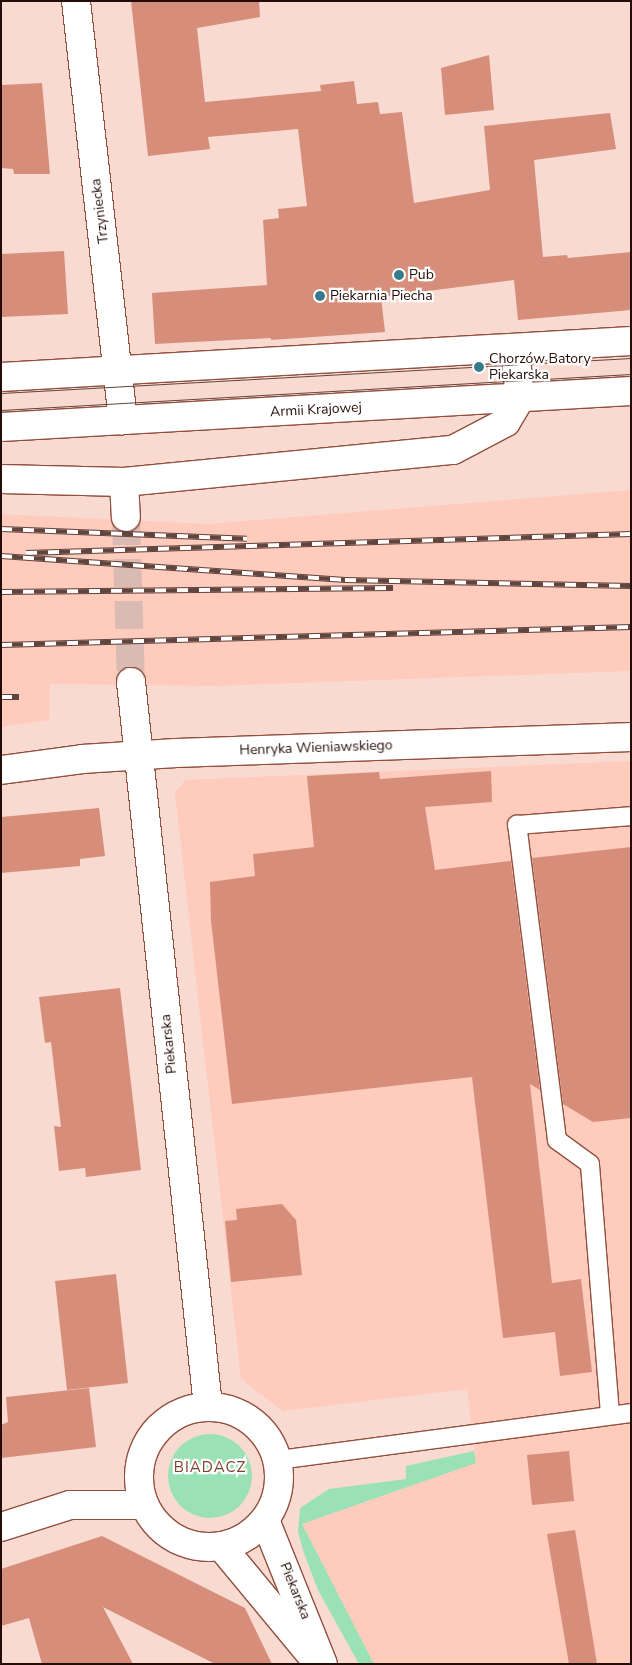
<!DOCTYPE html>
<meta charset="utf-8">
<style>
body{margin:0}
#map{position:relative;width:632px;height:1665px;overflow:hidden;background:#f9dad1;font-family:"Nunito Sans",sans-serif}
div>[style]{position:absolute}
.built>*{inset:0;background:#fecbbc}
.green>*{inset:0;background:#9ae1b5}
.round{border-radius:50%}
.building>*{inset:0;background:#d68e7a}
.secondary-tunnel>*{height:28px;margin-top:-14px;transform-origin:0;background:repeating-linear-gradient(90deg,#d9bbb3 0 28px,transparent 0 42px)}
.roads{filter:drop-shadow(1px 0 #914f3d) drop-shadow(-1px 0 #914f3d) drop-shadow(0 1px #914f3d) drop-shadow(0 -1px #914f3d)}
.lane>*{height:18px;margin:-9px;padding:0 9px;transform-origin:9px;border-radius:9px;background:#fff}
.street>*{height:28px;margin:-14px;padding:0 14px;transform-origin:14px;border-radius:14px;background:#fff}
.secondary>*{height:28px;margin:-14px;padding:0 14px;transform-origin:14px;border-radius:14px;background:#fff}
.secondary>.ring{margin:-14px;padding:0;box-sizing:content-box;background:none;border:28px solid #fff;border-radius:50%}
.tram>*{height:1px;margin:-0.5px;padding:0 0.5px;transform-origin:0.5px;border-radius:0.5px;background:#60453e}
.rail>*{height:5.5px;margin-top:-2.75px;transform-origin:0;background:repeating-linear-gradient(90deg,#fff 0 11px,#60453e 0 22px);box-sizing:border-box;border-block:1px solid #60453e}
.dots>*{width:14px;height:14px;translate:-50% -50%;box-sizing:border-box;border:2px solid #fff;border-radius:50%}
span{translate:-50% -50%;white-space:nowrap;text-align:center;line-height:1.15;-webkit-text-stroke:4.5px #fff;paint-order:stroke}
.street-label{font-size:14px;color:#260c06}
.poi-label{font-size:14px;color:#260c06}
.left{translate:0 -50%;text-align:left}
.neighbourhood-label{font-size:15px;color:#7d3d2b;letter-spacing:1px}
.frame{position:absolute;inset:0;border:2px solid #260c06;pointer-events:none}
</style>
<div id="map">
<div class="built">
<div style="clip-path:polygon(631px 490px,631px 671px,212px 686px,50px 684px,49px 720px,1px 727px,1px 514px,207px 524px)"></div>
<div style="clip-path:polygon(631px 761px,631px 1664px,374px 1664px,302px 1524px,476px 1463px,467px 1389px,283px 1411px,241px 1379px,175px 793px,185px 780px)"></div>
</div>
<div class="green">
<div class="round" style="left:168px;top:1434px;width:84px;height:84px"></div>
<div style="clip-path:polygon(474px 1451px,476px 1463px,302px 1524px,374px 1664px,359px 1664px,318px 1590px,304px 1553px,298px 1532px,300px 1508px,329px 1489px,406px 1479px,406px 1466px)"></div>
</div>
<div class="building">
<div style="clip-path:polygon(131px 1px,259px 1px,260px 17px,197px 28px,205px 102px,321px 91px,320px 85px,354px 81px,357px 104px,378px 102px,380px 114px,402px 112px,414px 203px,490px 190px,484px 126px,610px 113px,616px 149px,534px 160px,543px 257px,567px 255px,568px 258px,631px 252px,631px 310px,518px 320px,514px 280px,381px 297px,385px 332px,271px 340px,271px 338px,155px 344px,152px 293px,267px 285px,263px 220px,279px 218px,278px 209px,307px 206px,298px 129px,208px 137px,210px 149px,148px 156px)"></div>
<div style="clip-path:polygon(489px 55px,494px 110px,445px 115px,441px 68px)"></div>
<div style="clip-path:polygon(42px 83px,50px 174px,14px 174px,13px 169px,1px 168px,1px 85px)"></div>
<div style="clip-path:polygon(64px 251px,68px 314px,1px 317px,1px 254px)"></div>
<div style="clip-path:polygon(491px 771px,492px 802px,425px 807px,435px 870px,511px 861px,540px 1090px,530px 1084px,552px 1283px,581px 1279px,592px 1372px,560px 1376px,555px 1332px,503px 1338px,472px 1077px,232px 1104px,211px 921px,210px 882px,255px 876px,253px 854px,314px 847px,307px 776px,379px 772px,380px 779px)"></div>
<div style="clip-path:polygon(99px 808px,105px 856px,80px 859px,80px 866px,1px 873px,1px 817px)"></div>
<div style="clip-path:polygon(631px 847px,631px 1118px,593px 1122px,563px 1104px,532px 858px)"></div>
<div style="clip-path:polygon(120px 988px,141px 1170px,86px 1177px,85px 1168px,59px 1171px,54px 1126px,61px 1127px,51px 1042px,45px 1043px,39px 997px)"></div>
<div style="clip-path:polygon(282px 1204px,296px 1220px,302px 1275px,231px 1282px,225px 1221px,237px 1220px,236px 1209px)"></div>
<div style="clip-path:polygon(116px 1274px,128px 1383px,67px 1390px,55px 1281px)"></div>
<div style="clip-path:polygon(89px 1388px,96px 1447px,1px 1458px,1px 1425px,8px 1422px,6px 1397px)"></div>
<div style="clip-path:polygon(569px 1451px,574px 1501px,532px 1505px,527px 1455px)"></div>
<div style="clip-path:polygon(575px 1530px,597px 1664px,569px 1664px,547px 1534px)"></div>
<div style="clip-path:polygon(102px 1536px,245px 1608px,272px 1664px,215px 1664px,103px 1607px,133px 1664px,42px 1664px,29px 1618px,1px 1626px,1px 1569px)"></div>
</div>
<div class="secondary-tunnel">
<div style="left:126px;top:517px;width:165px;rotate:88.3deg"></div>
</div>
<div class="roads">
<div class="lane">
<div style="left:610px;top:1414px;width:251px;rotate:-94.6deg"></div>
<div style="left:590px;top:1164px;width:41px;rotate:-144deg"></div>
<div style="left:557px;top:1140px;width:318px;rotate:-97.2deg"></div>
<div style="left:517px;top:825px;width:114px;rotate:-4.5deg"></div>
<div style="left:279px;top:1460px;width:355px;rotate:-7.6deg"></div>
</div>
<div class="street">
<div style="left:76px;top:1px;width:422px;rotate:83.6deg"></div>
<div style="left:1px;top:770px;width:82px;rotate:-7.7deg"></div>
<div style="left:82px;top:759px;width:94px;rotate:-3.7deg"></div>
<div style="left:176px;top:753px;width:455px;rotate:-2deg"></div>
<div style="left:1px;top:1527px;width:72px;rotate:-17.7deg"></div>
<div style="left:70px;top:1505px;width:74px"></div>
</div>
<div class="secondary">
<div style="left:1px;top:377px;width:631px;rotate:-3.27deg"></div>
<div style="left:1px;top:427px;width:631px;rotate:-3.27deg"></div>
<div style="left:1px;top:479px;width:123px;rotate:1.4deg"></div>
<div style="left:124px;top:482px;width:331px;rotate:-5.6deg"></div>
<div style="left:453px;top:450px;width:60px;rotate:-27.8deg"></div>
<div style="left:506px;top:422px;width:27px;rotate:-59deg"></div>
<div style="left:520px;top:399px;width:51px;rotate:-95.6deg"></div>
<div style="left:124px;top:482px;width:35px;rotate:87deg"></div>
<div style="left:131px;top:682px;width:728px;rotate:83.93deg"></div>
<div class="ring" style="left:139px;top:1407px;width:112px;height:112px"></div>
<div style="left:265px;top:1520px;width:155px;rotate:68.1deg"></div>
<div style="left:221px;top:1546px;width:151px;rotate:50.4deg"></div>
</div>
</div>
<div class="tram">
<div style="left:1px;top:393px;width:631px;rotate:-3.18deg"></div>
<div style="left:1px;top:410px;width:631px;rotate:-3.27deg"></div>
</div>
<div class="rail">
<div style="left:1px;top:529px;width:246px;rotate:2.3deg"></div>
<div style="left:26px;top:553px;width:605px;rotate:-1.8deg"></div>
<div style="left:1px;top:556px;width:345px;rotate:4deg"></div>
<div style="left:345px;top:580px;width:286px;rotate:1.2deg"></div>
<div style="left:1px;top:592px;width:392px;rotate:-0.6deg"></div>
<div style="left:1px;top:645px;width:630px;rotate:-1.64deg"></div>
<div style="left:1px;top:697px;width:18px"></div>
</div>
<div class="dots">
<div style="left:399px;top:275px;background:#387b8b"></div>
<div style="left:320px;top:296px;background:#387b8b"></div>
<div style="left:479px;top:367px;background:#387b8b"></div>
</div>
<div class="street-label">
<span style="left:100px;top:211px;rotate:-97deg">Trzyniecka</span>
<span style="left:316px;top:410px;rotate:-3deg">Armii Krajowej</span>
<span style="left:316px;top:748px;rotate:-2deg">Henryka Wieniawskiego</span>
<span style="left:169px;top:1044px;rotate:-96deg">Piekarska</span>
<span style="left:295px;top:1591px;rotate:68deg">Piekarska</span>
</div>
<div class="poi-label">
<span class="left" style="left:409px;top:275px">Pub</span>
<span class="left" style="left:330px;top:296px">Piekarnia Piecha</span>
<span class="left" style="left:489px;top:367px">Chorzów Batory<br>Piekarska</span>
</div>
<div class="neighbourhood-label">
<span style="left:210px;top:1468px">BIADACZ</span>
</div>
<div class="frame"></div>
</div>
